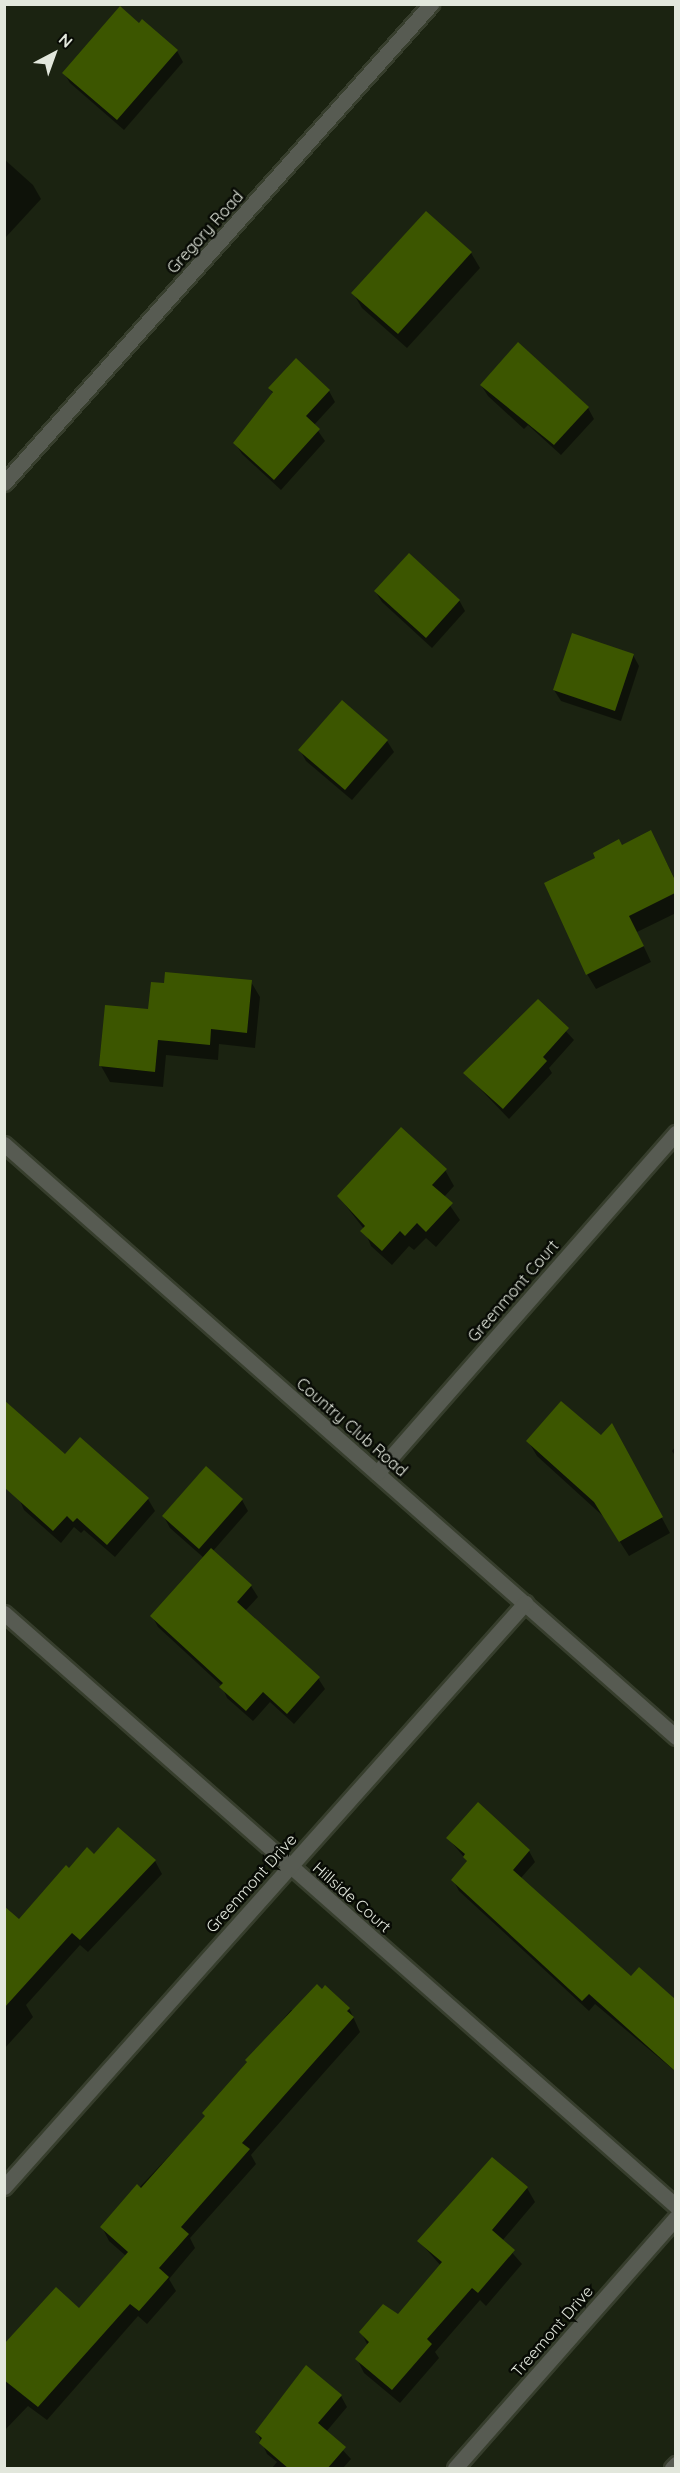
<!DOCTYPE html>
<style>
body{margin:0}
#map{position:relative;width:680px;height:2473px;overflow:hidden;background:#1b2311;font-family:Quicksand,sans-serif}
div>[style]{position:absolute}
.shadow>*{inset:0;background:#0007}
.building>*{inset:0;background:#3c5600}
.roads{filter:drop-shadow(2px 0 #373e2d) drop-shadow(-2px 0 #373e2d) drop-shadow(0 2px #373e2d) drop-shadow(0 -2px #373e2d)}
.minor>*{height:15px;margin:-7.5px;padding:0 7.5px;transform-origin:7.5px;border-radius:7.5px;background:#575b52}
span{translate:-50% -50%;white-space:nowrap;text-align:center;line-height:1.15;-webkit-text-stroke:5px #080b05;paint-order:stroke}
.street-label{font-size:16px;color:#e2e7dc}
.frame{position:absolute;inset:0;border:6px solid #e2e7dc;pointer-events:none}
.north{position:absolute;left:24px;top:24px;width:60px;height:60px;-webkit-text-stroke:4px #080b05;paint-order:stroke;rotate:41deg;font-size:16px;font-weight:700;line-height:24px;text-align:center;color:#e2e7dc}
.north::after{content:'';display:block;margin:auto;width:21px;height:27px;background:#e2e7dc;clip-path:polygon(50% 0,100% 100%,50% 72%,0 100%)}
</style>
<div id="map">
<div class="shadow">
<div style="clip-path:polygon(139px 25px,177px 51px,183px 62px,124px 130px,70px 83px,64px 73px)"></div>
<div style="clip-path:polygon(4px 159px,33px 185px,41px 199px,6px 237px)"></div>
<div style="clip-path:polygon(471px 253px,480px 268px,407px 348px,362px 308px,353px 293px)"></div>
<div style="clip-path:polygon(481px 385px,588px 408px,594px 419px,561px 455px,528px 425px,524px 429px,488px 396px)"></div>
<div style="clip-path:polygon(270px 389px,329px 391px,335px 402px,314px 425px,325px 441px,281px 490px,242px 454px,235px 443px,273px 394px)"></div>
<div style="clip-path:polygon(375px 591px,459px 600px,465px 611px,432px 648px,382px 602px)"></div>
<div style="clip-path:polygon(633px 655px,639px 666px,621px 721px,561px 701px,554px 690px)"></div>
<div style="clip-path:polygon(342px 702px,387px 741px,394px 752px,352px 800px,306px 761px,300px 750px)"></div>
<div style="clip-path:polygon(622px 847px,659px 848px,676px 881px,676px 913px,637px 932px,651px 962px,596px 989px,587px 974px)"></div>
<div style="clip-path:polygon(251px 982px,260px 997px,255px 1048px,219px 1044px,218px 1060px,166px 1055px,163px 1087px,110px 1082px,101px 1066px,150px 1011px)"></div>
<div style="clip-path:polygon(538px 1001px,574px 1040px,549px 1068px,552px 1073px,509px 1119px,465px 1073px)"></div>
<div style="clip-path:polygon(445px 1170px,454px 1186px,444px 1197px,460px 1220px,436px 1247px,426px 1238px,414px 1250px,409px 1246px,392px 1265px,371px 1246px,364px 1229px,339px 1197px)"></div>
<div style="clip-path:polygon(4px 1402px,66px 1456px,148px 1499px,155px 1511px,115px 1557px,84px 1530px,81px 1533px,74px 1527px,61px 1543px,24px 1510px,18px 1496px,4px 1484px)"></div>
<div style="clip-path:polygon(602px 1438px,620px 1440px,670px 1533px,629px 1556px,604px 1517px,537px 1456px,528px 1441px)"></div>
<div style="clip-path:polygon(676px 1446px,676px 1457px,672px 1451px)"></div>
<div style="clip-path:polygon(206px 1468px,242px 1500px,248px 1511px,213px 1551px,251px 1586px,258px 1597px,245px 1611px,318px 1678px,325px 1689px,294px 1724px,270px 1702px,253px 1721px,227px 1698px,222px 1686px,158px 1627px,152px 1616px,204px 1558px,170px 1528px,164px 1517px)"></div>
<div style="clip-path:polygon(448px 1838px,529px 1851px,535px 1862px,520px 1879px,631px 1978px,639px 1969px,676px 2001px,676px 2072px,595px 2004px,589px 2011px,459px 1891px,453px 1880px,468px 1862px)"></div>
<div style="clip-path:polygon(94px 1856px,155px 1861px,162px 1874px,88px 1952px,80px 1945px,26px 2005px,33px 2017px,4px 2049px,4px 1908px,19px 1921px,69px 1870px)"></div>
<div style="clip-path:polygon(349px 2008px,360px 2032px,251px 2155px,256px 2164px,190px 2238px,195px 2248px,169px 2279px,176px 2291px,147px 2324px,138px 2316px,47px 2420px,28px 2406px,4px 2431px,4px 2346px,79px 2310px,126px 2256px,109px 2241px,102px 2227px,206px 2117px,204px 2113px,291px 2010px)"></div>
<div style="clip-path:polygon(527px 2188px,535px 2202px,502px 2241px,522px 2264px,486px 2306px,480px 2300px,435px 2352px,439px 2358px,400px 2403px,364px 2373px,357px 2359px,368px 2346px,361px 2332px,398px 2315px,441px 2266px,419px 2241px)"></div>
<div style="clip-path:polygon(341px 2396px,347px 2407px,326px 2432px,351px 2459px,343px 2468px,272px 2468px,277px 2462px,267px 2454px,257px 2432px)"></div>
</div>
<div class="building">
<div style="clip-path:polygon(120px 6px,139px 23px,142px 19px,178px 50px,117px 120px,62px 73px)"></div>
<div style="clip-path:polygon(426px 211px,472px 252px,398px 334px,351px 293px)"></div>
<div style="clip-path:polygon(518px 342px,589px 407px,554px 445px,480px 385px)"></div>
<div style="clip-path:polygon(296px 358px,330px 390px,306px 416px,320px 429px,274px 480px,233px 443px,273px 392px,268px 388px)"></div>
<div style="clip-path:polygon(409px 553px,460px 600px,426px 638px,374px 591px)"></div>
<div style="clip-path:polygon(572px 633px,634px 654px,615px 711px,553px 690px)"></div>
<div style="clip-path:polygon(342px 700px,388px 740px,345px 790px,298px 750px)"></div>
<div style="clip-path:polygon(651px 830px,675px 880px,675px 893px,629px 916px,644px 946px,586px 975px,544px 883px,595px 858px,593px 853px,619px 839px,622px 845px)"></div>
<div style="clip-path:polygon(165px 972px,252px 980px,247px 1033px,211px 1029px,210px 1045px,158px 1040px,155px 1072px,99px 1066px,105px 1005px,148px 1009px,151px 982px,164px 983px)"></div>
<div style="clip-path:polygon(538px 999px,569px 1028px,543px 1057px,547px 1061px,503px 1109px,463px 1073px)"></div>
<div style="clip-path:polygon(401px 1127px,447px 1169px,432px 1185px,453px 1203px,426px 1232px,417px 1223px,405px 1236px,400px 1231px,382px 1251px,360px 1231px,365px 1226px,337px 1196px)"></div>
<div style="clip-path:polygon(4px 1400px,65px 1454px,80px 1437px,149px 1498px,107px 1545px,77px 1518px,73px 1522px,67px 1516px,53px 1531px,5px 1488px)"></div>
<div style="clip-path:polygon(561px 1401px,601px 1435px,612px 1423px,663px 1517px,619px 1542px,594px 1502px,526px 1441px)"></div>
<div style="clip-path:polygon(206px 1466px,243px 1499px,199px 1549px,162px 1516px)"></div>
<div style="clip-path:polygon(211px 1548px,252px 1585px,237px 1602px,320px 1677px,287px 1714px,263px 1692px,246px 1711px,219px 1687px,223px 1683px,150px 1616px)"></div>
<div style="clip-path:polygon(478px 1802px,530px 1850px,513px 1870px,631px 1976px,639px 1967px,675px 1999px,675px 2071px,589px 1994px,582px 2001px,451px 1880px,467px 1861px,463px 1857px,465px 1854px,446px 1838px)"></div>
<div style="clip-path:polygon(118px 1827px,156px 1860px,80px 1940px,72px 1933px,4px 2008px,4px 1906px,19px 1919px,66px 1865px,69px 1868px,87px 1847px,94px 1854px)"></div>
<div style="clip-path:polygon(317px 1984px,322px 1989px,325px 1985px,350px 2008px,347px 2011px,354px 2017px,242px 2143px,250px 2149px,181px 2227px,189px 2234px,159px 2268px,169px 2277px,139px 2311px,130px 2304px,38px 2407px,4px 2380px,4px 2344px,56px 2287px,79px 2308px,128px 2252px,100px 2227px,137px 2184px,141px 2188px,205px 2116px,202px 2113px,247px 2062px,245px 2060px)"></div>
<div style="clip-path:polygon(492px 2157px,528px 2187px,492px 2230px,515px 2250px,478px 2293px,472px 2288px,427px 2339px,432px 2344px,392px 2390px,355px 2359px,369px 2342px,359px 2332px,383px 2304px,398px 2314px,442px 2262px,417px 2241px)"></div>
<div style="clip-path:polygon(306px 2365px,342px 2395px,318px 2423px,346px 2447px,327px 2469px,289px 2469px,259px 2443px,262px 2438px,255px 2432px)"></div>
</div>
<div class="roads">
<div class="minor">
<div style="left:4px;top:483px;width:642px;rotate:-48.28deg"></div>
<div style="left:4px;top:1144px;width:896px;rotate:41.43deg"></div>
<div style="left:377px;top:1473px;width:453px;rotate:-48.7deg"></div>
<div style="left:4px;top:1613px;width:896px;rotate:41.43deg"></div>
<div style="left:4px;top:2187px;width:783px;rotate:-48.26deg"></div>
<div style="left:455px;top:2468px;width:334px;rotate:-48.6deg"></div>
<div style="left:672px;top:2468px;width:6px;rotate:-45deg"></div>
</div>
</div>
<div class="street-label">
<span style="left:205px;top:232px;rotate:-48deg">Gregory Road</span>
<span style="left:513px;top:1291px;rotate:-49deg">Greenmont Court</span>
<span style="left:352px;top:1427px;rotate:41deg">Country Club Road</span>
<span style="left:251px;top:1883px;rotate:-48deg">Greenmont Drive</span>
<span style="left:352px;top:1897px;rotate:41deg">Hillside Court</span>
<span style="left:552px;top:2331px;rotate:-49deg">Treemont Drive</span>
</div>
<div class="frame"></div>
<div class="north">N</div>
</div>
